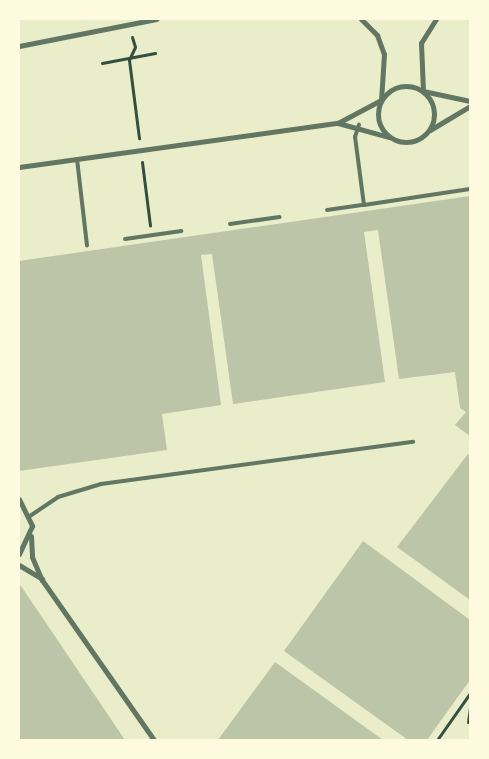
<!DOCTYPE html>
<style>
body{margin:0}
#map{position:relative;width:489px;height:759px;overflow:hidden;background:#e9edc9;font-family:Roboto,sans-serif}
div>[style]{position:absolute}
.building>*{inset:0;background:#bcc5a7}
.path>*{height:3px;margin:-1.5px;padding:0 1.5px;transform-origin:1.5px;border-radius:1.5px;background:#344e41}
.service>*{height:4px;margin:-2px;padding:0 2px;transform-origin:2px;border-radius:2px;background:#617663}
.minor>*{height:5px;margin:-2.5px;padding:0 2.5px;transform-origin:2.5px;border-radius:2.5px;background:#617663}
.minor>.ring{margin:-2.5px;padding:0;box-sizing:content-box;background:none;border:5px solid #617663;border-radius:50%}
span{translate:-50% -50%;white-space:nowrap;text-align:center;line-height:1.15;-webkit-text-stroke:4.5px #fefae0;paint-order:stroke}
.frame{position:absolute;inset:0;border:20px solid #fefae0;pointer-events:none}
</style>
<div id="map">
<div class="building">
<div style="clip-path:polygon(470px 196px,470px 436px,455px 425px,466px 412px,460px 408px,455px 372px,399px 379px,378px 230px,364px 232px,385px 382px,233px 404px,212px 254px,201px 255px,221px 405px,162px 414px,167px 450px,19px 471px,19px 261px)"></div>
<div style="clip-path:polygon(468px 454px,470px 456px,470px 600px,397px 547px)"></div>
<div style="clip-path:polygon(363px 541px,470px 620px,470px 680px,427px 740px,408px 740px,284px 651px)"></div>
<div style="clip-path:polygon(19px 586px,21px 586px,125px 740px,19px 740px)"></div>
<div style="clip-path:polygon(275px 662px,383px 740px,218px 740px)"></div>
</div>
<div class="path">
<div style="left:132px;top:37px;width:10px;rotate:73deg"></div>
<div style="left:135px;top:47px;width:14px;rotate:115deg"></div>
<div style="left:129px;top:60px;width:79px;rotate:82.7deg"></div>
<div style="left:102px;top:63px;width:54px;rotate:-10.7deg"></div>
<div style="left:142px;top:162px;width:64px;rotate:82.8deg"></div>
<div style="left:468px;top:722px;width:14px;rotate:-82deg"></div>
<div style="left:437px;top:740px;width:57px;rotate:-54.9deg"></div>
</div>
<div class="service">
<div style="left:77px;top:159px;width:87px;rotate:83.4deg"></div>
<div style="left:364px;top:205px;width:107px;rotate:-8.6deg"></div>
<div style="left:327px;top:210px;width:37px;rotate:-8deg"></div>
<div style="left:364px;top:205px;width:69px;rotate:-97.5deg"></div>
<div style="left:355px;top:137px;width:13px;rotate:-72deg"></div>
<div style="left:230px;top:224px;width:50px;rotate:-8deg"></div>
<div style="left:125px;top:239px;width:57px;rotate:-8.1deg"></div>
<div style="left:30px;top:516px;width:34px;rotate:-34deg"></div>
<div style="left:58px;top:497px;width:45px;rotate:-16.8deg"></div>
<div style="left:101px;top:484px;width:315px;rotate:-7.7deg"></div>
</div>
<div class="minor">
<div style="left:361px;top:19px;width:23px;rotate:45deg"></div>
<div style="left:377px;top:35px;width:20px;rotate:70deg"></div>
<div style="left:384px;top:54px;width:46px;rotate:93.7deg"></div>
<div style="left:381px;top:100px;width:49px;rotate:151.9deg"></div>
<div style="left:338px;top:123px;width:53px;rotate:15.4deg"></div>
<div style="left:436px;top:19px;width:28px;rotate:122deg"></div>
<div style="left:421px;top:43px;width:48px;rotate:87.6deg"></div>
<div style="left:423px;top:91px;width:48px;rotate:12deg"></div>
<div style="left:19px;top:46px;width:140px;rotate:-11.1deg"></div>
<div class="ring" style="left:378px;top:86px;width:51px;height:51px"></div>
<div style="left:430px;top:130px;width:47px;rotate:-31deg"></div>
<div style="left:19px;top:167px;width:322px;rotate:-7.9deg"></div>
<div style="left:19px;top:499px;width:30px;rotate:64deg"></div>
<div style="left:32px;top:526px;width:31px;rotate:115deg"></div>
<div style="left:31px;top:536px;width:21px;rotate:87deg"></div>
<div style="left:32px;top:557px;width:25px;rotate:67deg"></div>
<div style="left:42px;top:580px;width:195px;rotate:55deg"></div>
<div style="left:19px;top:565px;width:27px;rotate:31deg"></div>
</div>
<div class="frame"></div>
</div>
